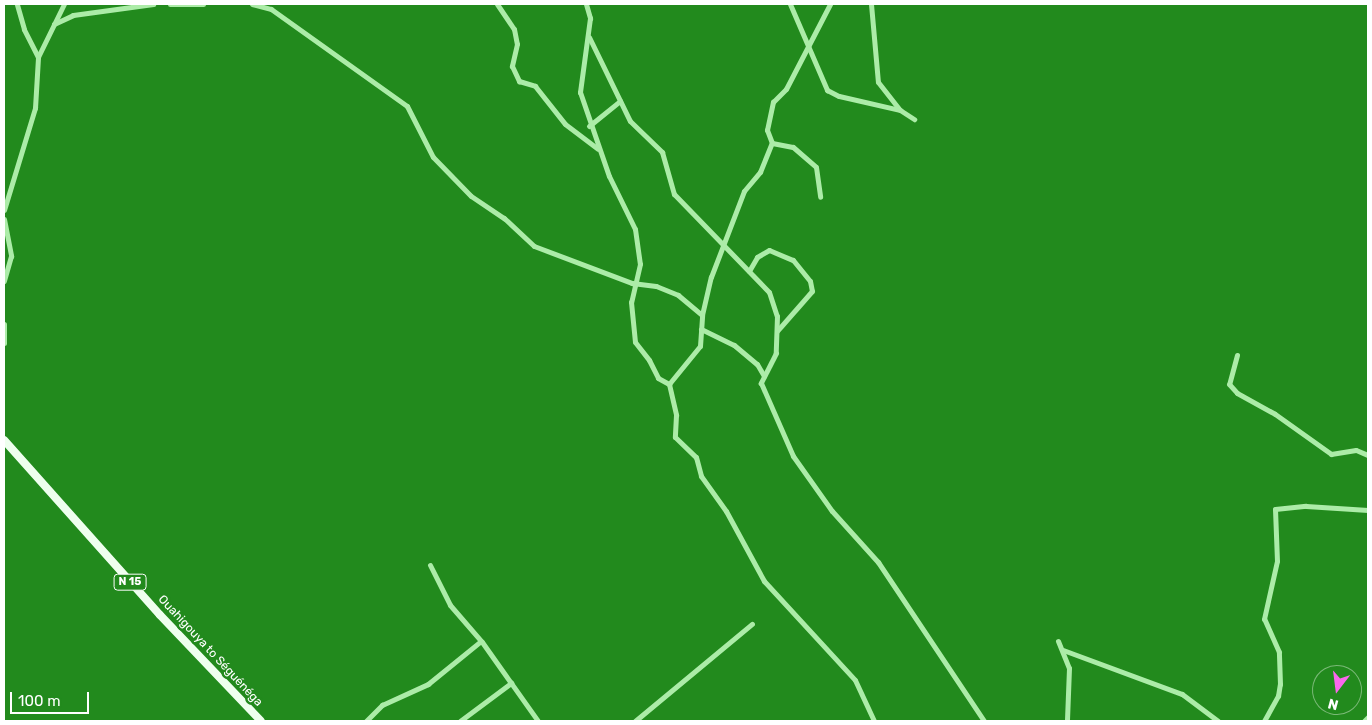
<!DOCTYPE html>
<meta charset="utf-8">
<style>
body{margin:0}
#map{position:relative;width:1372px;height:725px;overflow:hidden;background:#228a1d;font-family:Rubik,sans-serif}
div>[style]{position:absolute}
.minor>*{height:5px;margin:-2.5px;padding:0 2.5px;transform-origin:2.5px;border-radius:2.5px;background:#aceca8}
.primary>*{height:8px;margin:-4px;padding:0 4px;transform-origin:4px;border-radius:4px;background:#efe}
span{translate:-50% -50%;white-space:nowrap;text-align:center;line-height:1.15;-webkit-text-stroke:5px #228a1d;paint-order:stroke}
.shield-label span{padding:1px 4px;background:#228a1d;border:1px solid;border-radius:4px;-webkit-text-stroke-width:0}
.shield-label{font-size:11px;color:#fff;font-weight:700}
.street-label{font-size:12px;color:#fff}
.frame{position:absolute;inset:0;border:5px solid #fff;pointer-events:none}
.north{position:absolute;left:1312px;top:665px;width:50px;height:50px;box-sizing:border-box;background:#228a1d;border:1px solid #7ab977;border-radius:50%;rotate:195deg;font-size:14px;font-weight:700;line-height:20px;text-align:center;color:#fff}
.north::after{content:'';display:block;margin:auto;width:18px;height:22px;background:#fb67ec;clip-path:polygon(50% 0,100% 100%,50% 72%,0 100%)}
.scale{position:absolute;left:10px;top:692px;width:79px;height:22px;box-sizing:border-box;border:2px solid #fff;border-top:0;padding-left:6px;font-size:15px;line-height:18px;white-space:nowrap;color:#fff;-webkit-text-stroke:4px #228a1d;paint-order:stroke}
</style>
<div id="map">
<div class="minor">
<div style="left:170px;top:4px;width:33px"></div>
<div style="left:252px;top:4px;width:20px;rotate:15deg"></div>
<div style="left:271px;top:9px;width:167px;rotate:35.5deg"></div>
<div style="left:407px;top:106px;width:57px;rotate:63deg"></div>
<div style="left:433px;top:157px;width:54px;rotate:45.7deg"></div>
<div style="left:471px;top:196px;width:40px;rotate:34deg"></div>
<div style="left:504px;top:218px;width:41px;rotate:43deg"></div>
<div style="left:534px;top:246px;width:105px;rotate:20.7deg"></div>
<div style="left:632px;top:283px;width:24px;rotate:7deg"></div>
<div style="left:656px;top:286px;width:24px;rotate:22deg"></div>
<div style="left:678px;top:295px;width:31px;rotate:40deg"></div>
<div style="left:497px;top:4px;width:30px;rotate:56deg"></div>
<div style="left:514px;top:29px;width:15px;rotate:79deg"></div>
<div style="left:517px;top:44px;width:23px;rotate:103deg"></div>
<div style="left:512px;top:66px;width:17px;rotate:65deg"></div>
<div style="left:519px;top:81px;width:17px;rotate:17deg"></div>
<div style="left:535px;top:86px;width:48px;rotate:51.7deg"></div>
<div style="left:565px;top:124px;width:41px;rotate:37.1deg"></div>
<div style="left:586px;top:4px;width:15px;rotate:74deg"></div>
<div style="left:590px;top:18px;width:75px;rotate:97.7deg"></div>
<div style="left:580px;top:92px;width:89px;rotate:71deg"></div>
<div style="left:609px;top:176px;width:59px;rotate:63.9deg"></div>
<div style="left:635px;top:229px;width:35px;rotate:82deg"></div>
<div style="left:640px;top:264px;width:39px;rotate:103deg"></div>
<div style="left:631px;top:302px;width:40px;rotate:84.3deg"></div>
<div style="left:635px;top:342px;width:23px;rotate:52deg"></div>
<div style="left:649px;top:360px;width:20px;rotate:63deg"></div>
<div style="left:658px;top:378px;width:13px;rotate:29deg"></div>
<div style="left:669px;top:384px;width:32px;rotate:77deg"></div>
<div style="left:676px;top:415px;width:22px;rotate:93deg"></div>
<div style="left:675px;top:437px;width:29px;rotate:44deg"></div>
<div style="left:696px;top:457px;width:20px;rotate:75deg"></div>
<div style="left:701px;top:476px;width:43px;rotate:54.5deg"></div>
<div style="left:726px;top:511px;width:80px;rotate:61.5deg"></div>
<div style="left:764px;top:581px;width:134px;rotate:47.4deg"></div>
<div style="left:855px;top:680px;width:45px;rotate:65.1deg"></div>
<div style="left:790px;top:4px;width:94px;rotate:66.7deg"></div>
<div style="left:827px;top:90px;width:13px;rotate:27deg"></div>
<div style="left:839px;top:96px;width:63px;rotate:12.9deg"></div>
<div style="left:900px;top:110px;width:17px;rotate:33deg"></div>
<div style="left:871px;top:4px;width:78px;rotate:84.9deg"></div>
<div style="left:878px;top:82px;width:34px;rotate:52deg"></div>
<div style="left:54px;top:24px;width:21px;rotate:-25deg"></div>
<div style="left:73px;top:15px;width:81px;rotate:-7.8deg"></div>
<div style="left:589px;top:37px;width:93px;rotate:64deg"></div>
<div style="left:630px;top:121px;width:45px;rotate:44.1deg"></div>
<div style="left:662px;top:152px;width:44px;rotate:74.1deg"></div>
<div style="left:674px;top:194px;width:136px;rotate:45.9deg"></div>
<div style="left:769px;top:292px;width:25px;rotate:72deg"></div>
<div style="left:777px;top:316px;width:37px;rotate:92deg"></div>
<div style="left:776px;top:353px;width:34px;rotate:117deg"></div>
<div style="left:761px;top:383px;width:80px;rotate:66.3deg"></div>
<div style="left:793px;top:456px;width:67px;rotate:54.7deg"></div>
<div style="left:832px;top:511px;width:69px;rotate:48deg"></div>
<div style="left:878px;top:562px;width:191px;rotate:56.3deg"></div>
<div style="left:38px;top:57px;width:59px;rotate:-63.9deg"></div>
<div style="left:589px;top:126px;width:40px;rotate:-39deg"></div>
<div style="left:772px;top:143px;width:21px;rotate:11deg"></div>
<div style="left:793px;top:147px;width:30px;rotate:41deg"></div>
<div style="left:816px;top:167px;width:30px;rotate:82deg"></div>
<div style="left:4px;top:210px;width:107px;rotate:-73.1deg"></div>
<div style="left:35px;top:108px;width:51px;rotate:-86.6deg"></div>
<div style="left:38px;top:57px;width:31px;rotate:-117deg"></div>
<div style="left:24px;top:29px;width:26px;rotate:-106deg"></div>
<div style="left:4px;top:219px;width:38px;rotate:79deg"></div>
<div style="left:11px;top:256px;width:26px;rotate:106deg"></div>
<div style="left:749px;top:271px;width:16px;rotate:-60deg"></div>
<div style="left:757px;top:257px;width:14px;rotate:-30deg"></div>
<div style="left:769px;top:250px;width:26px;rotate:23deg"></div>
<div style="left:793px;top:260px;width:27px;rotate:51deg"></div>
<div style="left:810px;top:281px;width:10px;rotate:79deg"></div>
<div style="left:812px;top:291px;width:53px;rotate:131.2deg"></div>
<div style="left:4px;top:324px;width:19px;rotate:90deg"></div>
<div style="left:701px;top:329px;width:37px;rotate:26deg"></div>
<div style="left:734px;top:345px;width:30px;rotate:40deg"></div>
<div style="left:757px;top:364px;width:14px;rotate:60deg"></div>
<div style="left:1237px;top:355px;width:30px;rotate:105deg"></div>
<div style="left:1229px;top:384px;width:12px;rotate:48deg"></div>
<div style="left:1237px;top:393px;width:43px;rotate:28.9deg"></div>
<div style="left:1275px;top:414px;width:69px;rotate:35.5deg"></div>
<div style="left:1331px;top:454px;width:25px;rotate:-9deg"></div>
<div style="left:1356px;top:450px;width:13px;rotate:23deg"></div>
<div style="left:669px;top:384px;width:49px;rotate:-50.8deg"></div>
<div style="left:700px;top:346px;width:31px;rotate:-86deg"></div>
<div style="left:702px;top:315px;width:39px;rotate:-77deg"></div>
<div style="left:711px;top:277px;width:92px;rotate:-69deg"></div>
<div style="left:744px;top:191px;width:25px;rotate:-50deg"></div>
<div style="left:760px;top:172px;width:31px;rotate:-68deg"></div>
<div style="left:772px;top:143px;width:14px;rotate:-111deg"></div>
<div style="left:767px;top:130px;width:29px;rotate:-78deg"></div>
<div style="left:773px;top:102px;width:18px;rotate:-45deg"></div>
<div style="left:786px;top:89px;width:96px;rotate:-62.6deg"></div>
<div style="left:430px;top:565px;width:45px;rotate:63.4deg"></div>
<div style="left:450px;top:605px;width:49px;rotate:49.1deg"></div>
<div style="left:482px;top:642px;width:97px;rotate:54.7deg"></div>
<div style="left:1058px;top:641px;width:29px;rotate:68deg"></div>
<div style="left:1069px;top:668px;width:53px;rotate:92.2deg"></div>
<div style="left:1063px;top:650px;width:127px;rotate:20.3deg"></div>
<div style="left:1182px;top:694px;width:45px;rotate:36.9deg"></div>
<div style="left:366px;top:721px;width:23px;rotate:-45deg"></div>
<div style="left:382px;top:705px;width:51px;rotate:-24.5deg"></div>
<div style="left:428px;top:684px;width:68px;rotate:-39.1deg"></div>
<div style="left:460px;top:721px;width:64px;rotate:-36.7deg"></div>
<div style="left:635px;top:721px;width:152px;rotate:-39.7deg"></div>
<div style="left:1264px;top:721px;width:29px;rotate:-61deg"></div>
<div style="left:1278px;top:696px;width:12px;rotate:-81deg"></div>
<div style="left:1280px;top:684px;width:32px;rotate:-92deg"></div>
<div style="left:1279px;top:652px;width:36px;rotate:-114deg"></div>
<div style="left:1264px;top:619px;width:59px;rotate:-77.4deg"></div>
<div style="left:1277px;top:561px;width:52px;rotate:-92.2deg"></div>
<div style="left:1275px;top:509px;width:31px;rotate:-6deg"></div>
<div style="left:1306px;top:506px;width:62px;rotate:3.7deg"></div>
<div style="left:1364px;top:721px;width:6px;rotate:-45deg"></div>
</div>
<div class="primary">
<div style="left:4px;top:440px;width:234px;rotate:48.3deg"></div>
<div style="left:160px;top:615px;width:146px;rotate:46.4deg"></div>
</div>
<div class="shield-label">
<span style="left:130px;top:582px">N 15</span>
</div>
<div class="street-label">
<span style="left:210px;top:651px;rotate:47deg">Ouahigouya to Séguénéga</span>
</div>
<div class="frame"></div>
<div class="north">N</div>
<div class="scale">100 m</div>
</div>
